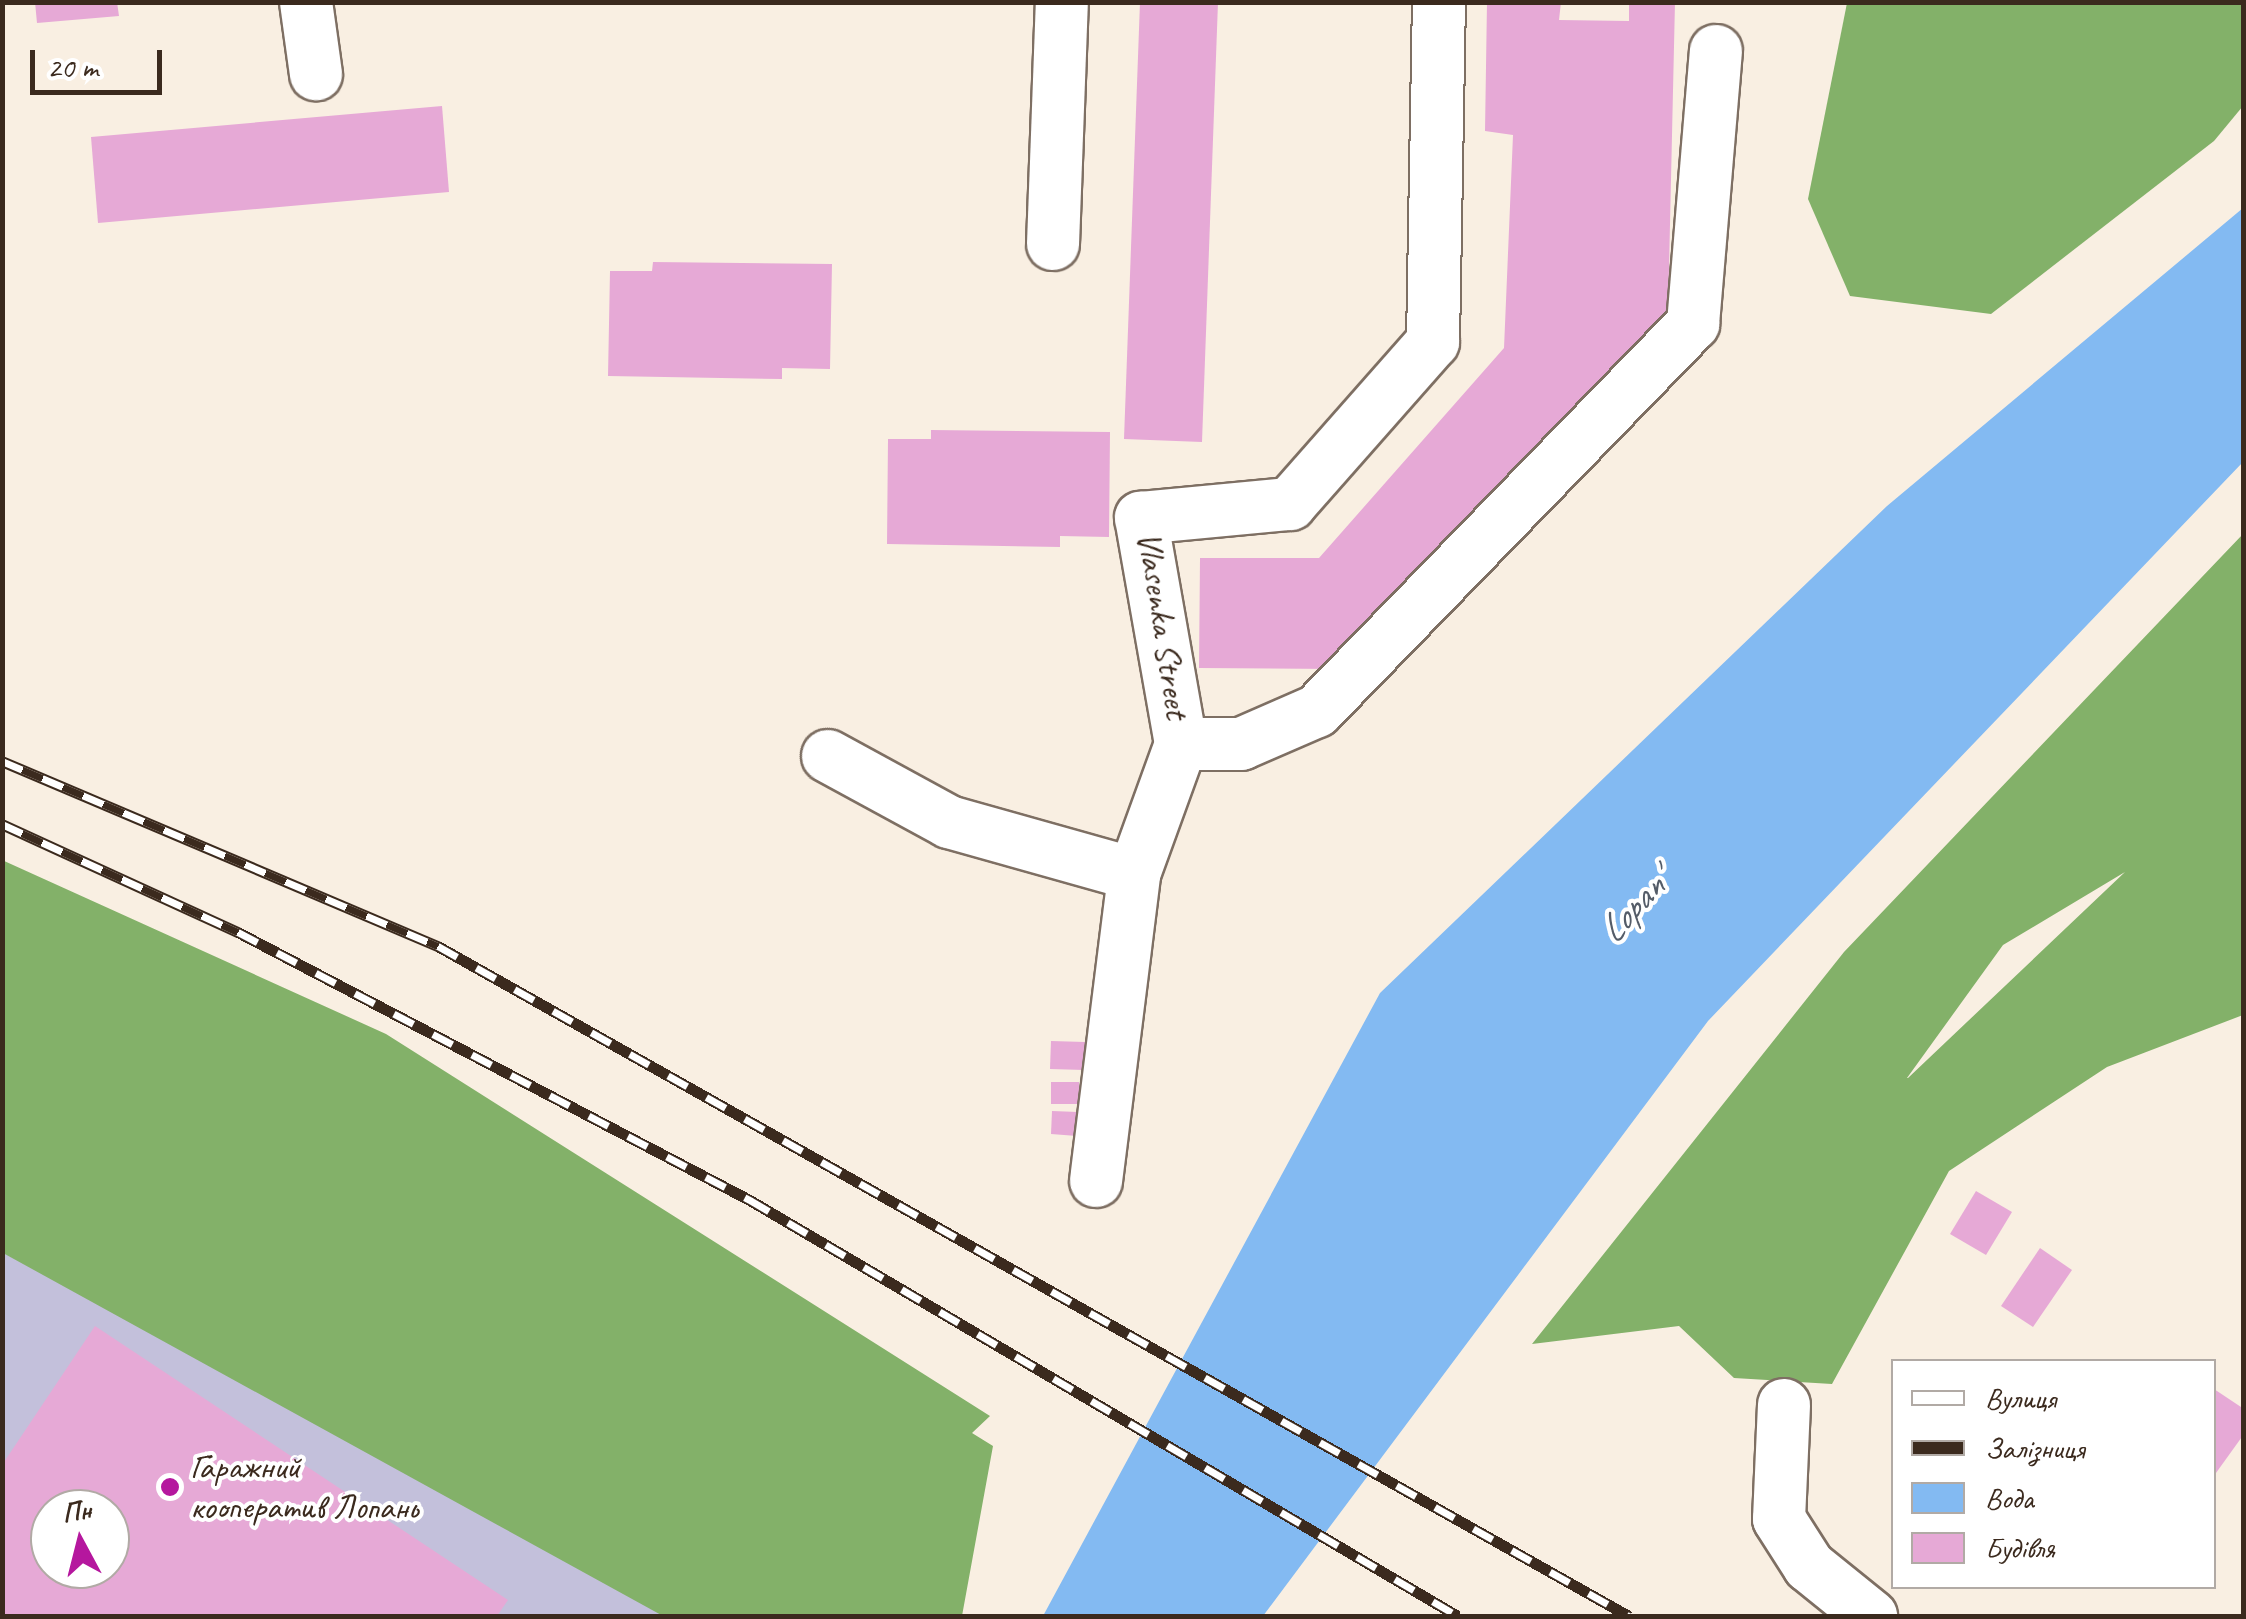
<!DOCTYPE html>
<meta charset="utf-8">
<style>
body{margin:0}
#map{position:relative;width:2246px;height:1619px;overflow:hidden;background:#f9efe2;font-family:Caveat,sans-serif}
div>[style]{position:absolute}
.industrial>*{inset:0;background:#c3c0db}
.forest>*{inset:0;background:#83b169}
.water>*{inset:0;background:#83baf2}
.building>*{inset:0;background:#e6a9d6}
.roads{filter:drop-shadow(2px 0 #7e6f63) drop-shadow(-2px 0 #7e6f63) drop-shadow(0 2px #7e6f63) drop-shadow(0 -2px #7e6f63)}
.minor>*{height:52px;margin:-26px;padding:0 26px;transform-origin:26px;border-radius:26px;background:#fff}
.rail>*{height:11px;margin-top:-5.5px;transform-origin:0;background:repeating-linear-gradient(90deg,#fff 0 22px,#3b2a1e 0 44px);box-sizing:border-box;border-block:2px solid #3b2a1e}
.dots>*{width:28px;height:28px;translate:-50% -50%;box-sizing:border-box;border:5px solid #fff;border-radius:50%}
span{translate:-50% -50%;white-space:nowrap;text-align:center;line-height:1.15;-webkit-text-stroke:8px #fff;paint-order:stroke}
.street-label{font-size:35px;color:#3b2a1e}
.poi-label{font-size:35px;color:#3b2a1e}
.left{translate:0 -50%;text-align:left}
.water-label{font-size:38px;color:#545c68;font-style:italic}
.frame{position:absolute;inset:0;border:5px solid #3b2a1e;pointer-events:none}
.legend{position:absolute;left:1891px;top:1359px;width:325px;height:230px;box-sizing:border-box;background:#fff;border:2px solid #b1aaa5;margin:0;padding:12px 18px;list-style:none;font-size:30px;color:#3b2a1e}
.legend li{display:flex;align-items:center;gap:20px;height:50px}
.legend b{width:50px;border:2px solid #b1aaa5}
.north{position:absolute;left:30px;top:1489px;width:100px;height:100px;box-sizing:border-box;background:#fff;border:2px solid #b1aaa5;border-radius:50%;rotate:353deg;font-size:28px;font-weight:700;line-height:40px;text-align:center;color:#3b2a1e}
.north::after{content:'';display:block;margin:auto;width:35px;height:45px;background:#b5179e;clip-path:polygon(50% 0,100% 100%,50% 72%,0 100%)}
.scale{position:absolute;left:30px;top:50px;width:132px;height:45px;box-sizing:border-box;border:5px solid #3b2a1e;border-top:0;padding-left:12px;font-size:30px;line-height:35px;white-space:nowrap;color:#3b2a1e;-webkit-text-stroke:8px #fff;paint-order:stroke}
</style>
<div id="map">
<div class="industrial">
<div style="clip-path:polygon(evenodd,3px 1237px,711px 1616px,3px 1616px,3px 1237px,50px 1509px,110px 1509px,110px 1569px,50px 1569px,50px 1509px)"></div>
</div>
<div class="forest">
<div style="clip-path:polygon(1847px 3px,2243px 3px,2243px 106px,2214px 141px,1991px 314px,1850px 296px,1808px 199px)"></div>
<div style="clip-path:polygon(evenodd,2243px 534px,2243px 1015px,2107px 1067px,1949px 1171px,1832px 1384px,1734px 1378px,1679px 1326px,1532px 1344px,1844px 952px,2243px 534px,2125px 872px,1908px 1078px,1907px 1078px,2003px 945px,2125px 872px)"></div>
<div style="clip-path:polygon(2px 860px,386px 1034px,990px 1416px,972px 1433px,993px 1446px,962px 1616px,663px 1616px,3px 1253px)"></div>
</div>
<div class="water">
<div style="clip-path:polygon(2243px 208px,2243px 462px,1708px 1021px,1263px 1616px,1043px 1616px,1380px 993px,1887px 506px)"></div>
</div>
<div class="building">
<div style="clip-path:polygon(35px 2px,117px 2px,119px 16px,37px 23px)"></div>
<div style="clip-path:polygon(1140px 2px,1218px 2px,1202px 442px,1124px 439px)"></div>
<div style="clip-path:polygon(1487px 2px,1561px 2px,1559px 20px,1629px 21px,1629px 2px,1675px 2px,1668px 313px,1337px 669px,1199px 668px,1200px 558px,1319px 558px,1504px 348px,1513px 135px,1485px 131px)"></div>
<div style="clip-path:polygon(442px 106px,449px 192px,98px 223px,91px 137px)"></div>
<div style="clip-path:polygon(653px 262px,832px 264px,830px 369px,782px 368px,782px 379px,608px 376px,610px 271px,652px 271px)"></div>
<div style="clip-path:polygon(931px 430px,1110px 432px,1109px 537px,1060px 536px,1060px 547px,887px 544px,888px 439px,931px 439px)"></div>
<div style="clip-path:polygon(1051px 1041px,1085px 1042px,1084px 1070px,1050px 1069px)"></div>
<div style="clip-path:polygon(1051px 1082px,1079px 1082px,1079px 1104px,1051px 1104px)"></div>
<div style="clip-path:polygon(1052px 1111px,1078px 1112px,1077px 1136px,1051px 1134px)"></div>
<div style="clip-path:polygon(1976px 1191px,2012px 1212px,1986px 1255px,1950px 1234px)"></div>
<div style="clip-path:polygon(2040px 1248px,2072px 1270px,2033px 1327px,2001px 1306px)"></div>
<div style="clip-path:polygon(evenodd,95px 1326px,508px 1600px,497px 1616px,2px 1616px,2px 1465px,95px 1326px,50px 1509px,110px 1509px,110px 1569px,50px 1569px,50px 1509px)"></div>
<div style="clip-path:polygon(2214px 1389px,2244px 1409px,2244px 1434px,2216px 1473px)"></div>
</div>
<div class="roads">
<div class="minor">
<div style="left:306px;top:2px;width:73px;rotate:82.1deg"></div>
<div style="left:1053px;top:244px;width:242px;rotate:-87.9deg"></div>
<div style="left:1181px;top:744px;width:60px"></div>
<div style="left:1241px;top:744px;width:83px;rotate:-23.5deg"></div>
<div style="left:1317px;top:711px;width:540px;rotate:-45.83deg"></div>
<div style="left:1693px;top:324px;width:274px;rotate:-85.2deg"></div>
<div style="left:828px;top:756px;width:138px;rotate:28.6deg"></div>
<div style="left:949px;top:822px;width:192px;rotate:15.7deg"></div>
<div style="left:1096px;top:1181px;width:309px;rotate:-82.9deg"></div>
<div style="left:1134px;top:874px;width:138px;rotate:-70.1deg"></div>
<div style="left:1181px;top:744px;width:230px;rotate:-100deg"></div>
<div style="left:1141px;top:518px;width:150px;rotate:-5.4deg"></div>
<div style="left:1290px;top:504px;width:216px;rotate:-48.6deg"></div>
<div style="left:1433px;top:342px;width:340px;rotate:-89deg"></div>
<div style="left:1784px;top:1405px;width:114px;rotate:92.5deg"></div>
<div style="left:1779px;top:1519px;width:56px;rotate:57.4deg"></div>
<div style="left:1809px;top:1566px;width:80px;rotate:38.9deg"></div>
</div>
</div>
<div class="rail">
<div style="left:2px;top:761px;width:474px;rotate:23deg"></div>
<div style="left:438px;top:946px;width:1367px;rotate:29.36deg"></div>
<div style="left:2px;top:824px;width:260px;rotate:24.6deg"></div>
<div style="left:238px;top:932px;width:578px;rotate:27.63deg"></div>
<div style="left:750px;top:1200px;width:821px;rotate:30.44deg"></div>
</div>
<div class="dots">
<div style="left:170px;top:1487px;background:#b5179e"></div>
</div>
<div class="street-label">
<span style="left:1163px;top:625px;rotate:81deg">Vlasenka Street</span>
</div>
<div class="poi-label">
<span class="left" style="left:190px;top:1487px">Гаражний<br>кооператив Лопань</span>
</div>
<div class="water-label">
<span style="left:1633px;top:907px;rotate:-47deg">Lopan'</span>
</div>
<div class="frame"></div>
<ul class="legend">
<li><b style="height:12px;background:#fff"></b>Вулиця</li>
<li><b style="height:12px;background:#3b2a1e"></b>Залізниця</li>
<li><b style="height:28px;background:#83baf2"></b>Вода</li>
<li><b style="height:28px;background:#e6a9d6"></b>Будівля</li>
</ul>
<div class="north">Пн</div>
<div class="scale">20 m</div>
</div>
